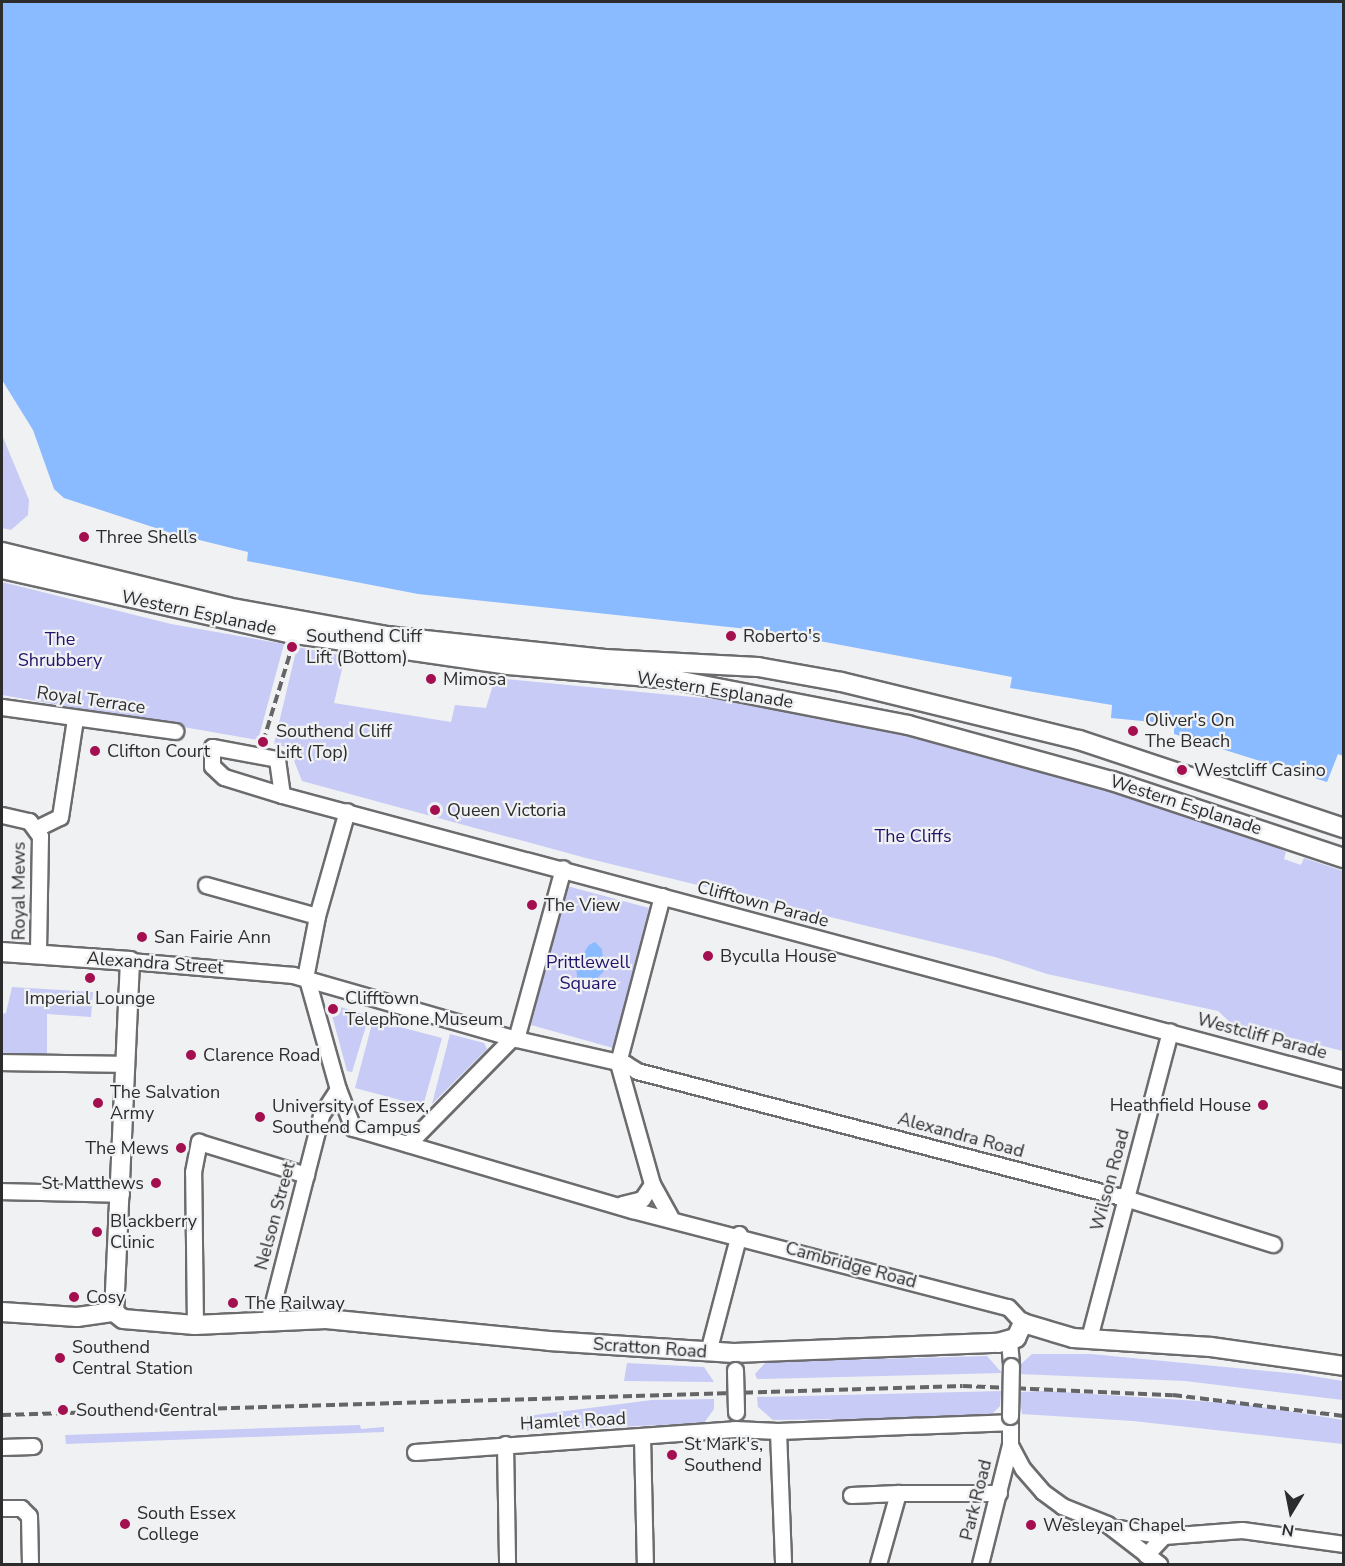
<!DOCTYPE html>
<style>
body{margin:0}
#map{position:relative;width:1345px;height:1566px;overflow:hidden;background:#f0f1f3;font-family:"Nunito Sans",sans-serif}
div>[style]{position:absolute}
.green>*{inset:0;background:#c7cbf5}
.water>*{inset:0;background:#8abaff}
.roads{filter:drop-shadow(2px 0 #6c6c6e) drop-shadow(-2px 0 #6c6c6e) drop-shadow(0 2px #6c6c6e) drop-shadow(0 -2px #6c6c6e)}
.minor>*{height:15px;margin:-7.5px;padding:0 7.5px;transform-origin:7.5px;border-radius:7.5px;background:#fff}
.tertiary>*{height:18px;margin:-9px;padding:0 9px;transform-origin:9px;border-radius:9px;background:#fff}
.rail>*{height:4px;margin-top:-2px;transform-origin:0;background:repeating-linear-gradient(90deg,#656567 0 9px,transparent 0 13.5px)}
.bridges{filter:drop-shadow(2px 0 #6c6c6e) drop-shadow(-2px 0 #6c6c6e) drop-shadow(0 2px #6c6c6e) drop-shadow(0 -2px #6c6c6e)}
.minor-bridge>*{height:15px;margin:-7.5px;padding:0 7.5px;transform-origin:7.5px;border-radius:7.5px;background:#fff}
.dots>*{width:16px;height:16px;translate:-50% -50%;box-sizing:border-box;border:3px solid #f0f1f3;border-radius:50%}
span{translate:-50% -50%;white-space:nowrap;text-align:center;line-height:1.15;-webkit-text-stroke:4.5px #f0f1f3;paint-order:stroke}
.poi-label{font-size:18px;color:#2c2c2d}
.left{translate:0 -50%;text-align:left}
.right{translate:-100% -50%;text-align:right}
.street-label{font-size:18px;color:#2c2c2d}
.park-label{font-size:18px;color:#22136b}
.frame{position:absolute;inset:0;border:3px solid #2c2c2d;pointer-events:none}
.north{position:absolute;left:1261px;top:1482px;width:60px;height:60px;-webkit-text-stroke:4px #f0f1f3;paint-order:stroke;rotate:190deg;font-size:16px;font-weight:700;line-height:24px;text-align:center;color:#2c2c2d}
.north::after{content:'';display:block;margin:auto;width:21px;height:27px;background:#2c2c2d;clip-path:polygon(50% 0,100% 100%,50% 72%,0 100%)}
</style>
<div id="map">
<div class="green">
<div style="clip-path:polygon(2px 435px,29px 500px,28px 515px,11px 530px,2px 528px)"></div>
<div style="clip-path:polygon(2px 582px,171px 624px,284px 644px,258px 740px,2px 695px)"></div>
<div style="clip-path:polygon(297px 647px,345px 656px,334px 703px,451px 722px,455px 705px,486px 708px,495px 678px,755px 703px,1005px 758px,1259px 839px,1286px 852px,1284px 859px,1301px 865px,1304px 858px,1343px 871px,1343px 1051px,1231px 1023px,1218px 1011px,1047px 974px,995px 957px,586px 858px,302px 781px,289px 748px,274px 744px)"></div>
<div style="clip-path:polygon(567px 886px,649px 908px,613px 1048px,531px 1025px)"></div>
<div style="clip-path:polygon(12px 987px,93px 992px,91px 1017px,47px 1014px,47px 1057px,2px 1057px,2px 1014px,6px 1013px)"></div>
<div style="clip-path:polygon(334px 1005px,369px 1016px,352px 1072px,347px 1071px,330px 1008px)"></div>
<div style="clip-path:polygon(373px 1020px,442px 1038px,423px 1106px,355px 1088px)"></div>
<div style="clip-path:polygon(450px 1034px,484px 1043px,487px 1049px,432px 1104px)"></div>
<div style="clip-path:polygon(1032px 1354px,1091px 1354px,1299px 1374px,1343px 1381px,1343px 1400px,1185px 1381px,1019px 1374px,1020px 1365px)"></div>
<div style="clip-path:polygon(987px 1356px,1002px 1373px,757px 1379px,755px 1374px,766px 1362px)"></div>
<div style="clip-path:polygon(627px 1363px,704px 1367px,714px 1382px,624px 1381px)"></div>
<div style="clip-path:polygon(1001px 1391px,1000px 1406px,989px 1417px,773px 1420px,758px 1407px,757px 1397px)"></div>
<div style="clip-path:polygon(1046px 1391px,1243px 1404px,1343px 1420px,1343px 1444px,1133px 1421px,1022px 1414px,1019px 1392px)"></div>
<div style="clip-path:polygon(714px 1399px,714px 1409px,704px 1423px,527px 1431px,527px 1416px,652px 1400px)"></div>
<div style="clip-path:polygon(360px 1425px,361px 1429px,384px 1427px,384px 1432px,66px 1444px,65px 1435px)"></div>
</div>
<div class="water">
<div style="clip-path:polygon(2px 2px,1343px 2px,1343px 756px,1338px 754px,1327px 782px,1174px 734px,1174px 724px,1111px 718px,1112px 705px,1010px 688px,1012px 677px,766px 631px,418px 594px,247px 561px,248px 552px,171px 533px,64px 498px,54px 489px,33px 430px,2px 380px)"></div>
<div style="clip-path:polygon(595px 942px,602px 949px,604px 971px,584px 992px,578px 986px,576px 965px,589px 945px)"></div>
</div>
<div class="roads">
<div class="minor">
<div style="left:2px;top:707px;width:175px;rotate:7.9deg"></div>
<div style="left:282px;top:795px;width:36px;rotate:-98deg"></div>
<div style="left:277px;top:759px;width:66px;rotate:-169.5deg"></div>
<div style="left:212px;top:747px;width:19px;rotate:90deg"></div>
<div style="left:212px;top:766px;width:16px;rotate:43deg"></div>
<div style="left:224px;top:777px;width:61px;rotate:17.2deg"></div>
<div style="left:282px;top:795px;width:1099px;rotate:14.97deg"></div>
<div style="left:2px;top:815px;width:28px;rotate:13deg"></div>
<div style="left:29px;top:821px;width:19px;rotate:54deg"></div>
<div style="left:40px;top:836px;width:119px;rotate:91deg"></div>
<div style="left:37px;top:828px;width:25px;rotate:-26deg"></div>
<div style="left:60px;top:817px;width:99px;rotate:-81.3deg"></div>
<div style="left:206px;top:885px;width:115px;rotate:15.6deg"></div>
<div style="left:662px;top:896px;width:173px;rotate:104.8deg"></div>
<div style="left:618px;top:1063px;width:126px;rotate:74.3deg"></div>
<div style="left:652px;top:1184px;width:38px;rotate:61deg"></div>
<div style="left:130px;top:961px;width:164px;rotate:4.9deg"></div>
<div style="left:293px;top:975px;width:228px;rotate:16deg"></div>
<div style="left:512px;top:1038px;width:117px;rotate:12.8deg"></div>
<div style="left:626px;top:1064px;width:13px;rotate:32deg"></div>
<div style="left:637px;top:1071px;width:504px;rotate:14.59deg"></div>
<div style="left:1125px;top:1198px;width:155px;rotate:17.3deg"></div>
<div style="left:305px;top:978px;width:63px;rotate:-79deg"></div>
<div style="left:317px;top:916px;width:109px;rotate:-74.1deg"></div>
<div style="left:307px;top:979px;width:114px;rotate:74.3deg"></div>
<div style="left:338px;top:1089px;width:42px;rotate:69deg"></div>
<div style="left:353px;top:1128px;width:291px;rotate:16.4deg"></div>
<div style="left:632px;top:1210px;width:388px;rotate:14.5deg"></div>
<div style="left:1008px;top:1307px;width:22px;rotate:47deg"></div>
<div style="left:516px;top:1039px;width:177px;rotate:-74.6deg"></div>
<div style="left:2px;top:1062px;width:123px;rotate:0.9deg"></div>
<div style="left:408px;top:1144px;width:148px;rotate:-45.5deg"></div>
<div style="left:2px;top:1191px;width:119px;rotate:1.4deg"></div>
<div style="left:622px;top:1204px;width:21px;rotate:-14deg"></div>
<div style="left:642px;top:1199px;width:18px;rotate:-56deg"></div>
<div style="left:268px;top:1322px;width:214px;rotate:-75.6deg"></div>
<div style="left:321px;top:1115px;width:31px;rotate:-57deg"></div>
<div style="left:195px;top:1325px;width:153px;rotate:-90.7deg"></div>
<div style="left:193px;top:1172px;width:31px;rotate:-79deg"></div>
<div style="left:199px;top:1142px;width:112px;rotate:17.1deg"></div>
<div style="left:1089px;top:1338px;width:317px;rotate:-75.2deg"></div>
<div style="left:1009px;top:1341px;width:25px;rotate:85deg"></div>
<div style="left:708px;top:1352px;width:122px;rotate:-75.3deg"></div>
<div style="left:1010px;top:1416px;width:29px;rotate:90deg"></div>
<div style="left:1010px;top:1445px;width:27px;rotate:62deg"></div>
<div style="left:1023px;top:1469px;width:30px;rotate:49deg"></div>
<div style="left:1043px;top:1492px;width:24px;rotate:36deg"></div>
<div style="left:1062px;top:1506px;width:48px;rotate:21.8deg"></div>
<div style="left:1107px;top:1524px;width:66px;rotate:37.6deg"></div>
<div style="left:778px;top:1431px;width:133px;rotate:87.8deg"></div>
<div style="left:642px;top:1436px;width:128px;rotate:88.7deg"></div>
<div style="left:505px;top:1444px;width:120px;rotate:89deg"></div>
<div style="left:2px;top:1447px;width:31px;rotate:-2deg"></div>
<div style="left:415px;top:1452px;width:320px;rotate:-4.1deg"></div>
<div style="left:734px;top:1429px;width:44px;rotate:2.6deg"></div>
<div style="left:778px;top:1431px;width:230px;rotate:-2.2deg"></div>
<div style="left:851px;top:1495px;width:47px;rotate:-2.4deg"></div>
<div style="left:2px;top:1508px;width:19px"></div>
<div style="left:21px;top:1508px;width:11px;rotate:45deg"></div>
<div style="left:29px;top:1516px;width:48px;rotate:88.8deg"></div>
<div style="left:1118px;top:1528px;width:47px;rotate:9.9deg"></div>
<div style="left:1146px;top:1555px;width:26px;rotate:-47deg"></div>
<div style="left:1164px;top:1536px;width:78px;rotate:-4.4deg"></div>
<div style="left:1242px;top:1530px;width:103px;rotate:7.8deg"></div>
<div style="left:878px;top:1564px;width:74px;rotate:-74.3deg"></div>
<div style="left:898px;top:1493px;width:101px"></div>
<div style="left:980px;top:1564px;width:123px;rotate:-75.9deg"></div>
</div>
<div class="tertiary">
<div style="left:2px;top:552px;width:232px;rotate:13.7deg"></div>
<div style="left:227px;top:607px;width:163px;rotate:10.3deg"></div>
<div style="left:387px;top:636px;width:219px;rotate:6deg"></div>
<div style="left:605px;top:659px;width:153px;rotate:3deg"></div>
<div style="left:758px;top:667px;width:84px;rotate:10.2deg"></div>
<div style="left:841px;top:682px;width:245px;rotate:13.7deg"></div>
<div style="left:1079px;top:740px;width:279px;rotate:18.4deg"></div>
<div style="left:2px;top:569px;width:294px;rotate:12.6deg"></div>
<div style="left:289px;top:633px;width:221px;rotate:8.3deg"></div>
<div style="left:508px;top:665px;width:164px;rotate:4.9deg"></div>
<div style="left:671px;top:679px;width:241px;rotate:11deg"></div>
<div style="left:908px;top:725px;width:212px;rotate:15.4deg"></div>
<div style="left:1112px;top:781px;width:244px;rotate:18.4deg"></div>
<div style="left:2px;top:952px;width:128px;rotate:4deg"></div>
<div style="left:130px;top:961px;width:351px;rotate:92.6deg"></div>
<div style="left:2px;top:1312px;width:75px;rotate:3.8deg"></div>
<div style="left:77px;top:1317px;width:37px;rotate:-8deg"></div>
<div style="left:114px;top:1312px;width:11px;rotate:38deg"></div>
<div style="left:123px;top:1319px;width:72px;rotate:4.8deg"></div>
<div style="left:195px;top:1325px;width:131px;rotate:-2.6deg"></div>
<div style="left:326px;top:1319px;width:224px;rotate:5.6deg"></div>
<div style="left:549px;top:1341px;width:185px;rotate:3.7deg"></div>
<div style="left:734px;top:1353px;width:264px;rotate:-2.2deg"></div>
<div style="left:998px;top:1343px;width:19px;rotate:-16deg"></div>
<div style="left:1016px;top:1338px;width:17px;rotate:-65deg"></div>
<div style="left:1023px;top:1323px;width:52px;rotate:16.7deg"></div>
<div style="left:1073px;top:1338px;width:138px;rotate:3.7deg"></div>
<div style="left:1211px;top:1347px;width:134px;rotate:8.1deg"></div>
</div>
</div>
<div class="rail">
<div style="left:263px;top:742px;width:99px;rotate:-73deg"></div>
<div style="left:2px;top:1415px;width:961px;rotate:-1.73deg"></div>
<div style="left:963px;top:1386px;width:210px;rotate:2.5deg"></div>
<div style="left:1173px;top:1395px;width:172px;rotate:7deg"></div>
</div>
<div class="bridges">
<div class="minor-bridge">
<div style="left:735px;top:1370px;width:42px;rotate:88.6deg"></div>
<div style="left:1010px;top:1416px;width:50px;rotate:-88.9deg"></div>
</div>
</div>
<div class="dots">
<div style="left:84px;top:537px;background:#a30f4f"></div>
<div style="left:731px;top:636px;background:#a30f4f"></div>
<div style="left:292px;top:647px;background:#a30f4f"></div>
<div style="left:431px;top:679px;background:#a30f4f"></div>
<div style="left:1133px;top:731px;background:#a30f4f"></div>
<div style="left:263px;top:742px;background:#a30f4f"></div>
<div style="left:95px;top:751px;background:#a30f4f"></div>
<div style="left:1182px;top:770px;background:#a30f4f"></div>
<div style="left:435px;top:810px;background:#a30f4f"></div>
<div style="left:532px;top:905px;background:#a30f4f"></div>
<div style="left:142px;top:937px;background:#a30f4f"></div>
<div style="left:708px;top:956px;background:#a30f4f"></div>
<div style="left:90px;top:978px;background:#a30f4f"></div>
<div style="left:333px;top:1009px;background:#a30f4f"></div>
<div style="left:191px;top:1055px;background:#a30f4f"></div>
<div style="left:98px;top:1103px;background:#a30f4f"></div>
<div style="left:1263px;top:1105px;background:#a30f4f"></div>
<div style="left:260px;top:1117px;background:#a30f4f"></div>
<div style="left:181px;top:1148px;background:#a30f4f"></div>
<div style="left:156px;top:1183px;background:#a30f4f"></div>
<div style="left:97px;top:1232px;background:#a30f4f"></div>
<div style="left:74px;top:1297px;background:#a30f4f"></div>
<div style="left:233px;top:1303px;background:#a30f4f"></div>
<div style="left:60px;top:1358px;background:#a30f4f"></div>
<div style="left:63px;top:1410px;background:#a30f4f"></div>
<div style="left:672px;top:1455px;background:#a30f4f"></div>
<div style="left:125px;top:1524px;background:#a30f4f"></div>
<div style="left:1031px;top:1525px;background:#a30f4f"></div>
</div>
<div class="poi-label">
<span class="left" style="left:96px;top:537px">Three Shells</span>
<span class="left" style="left:743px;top:636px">Roberto's</span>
<span class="left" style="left:306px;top:647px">Southend Cliff<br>Lift (Bottom)</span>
<span class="left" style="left:443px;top:679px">Mimosa</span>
<span class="left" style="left:1145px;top:731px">Oliver's On<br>The Beach</span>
<span class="left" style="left:276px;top:742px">Southend Cliff<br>Lift (Top)</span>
<span class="left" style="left:107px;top:751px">Clifton Court</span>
<span class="left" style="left:1194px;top:770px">Westcliff Casino</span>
<span class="left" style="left:447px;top:810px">Queen Victoria</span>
<span class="left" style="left:544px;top:905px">The View</span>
<span class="left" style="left:154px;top:937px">San Fairie Ann</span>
<span class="left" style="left:720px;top:956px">Byculla House</span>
<span style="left:90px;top:998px">Imperial Lounge</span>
<span class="left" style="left:345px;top:1009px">Clifftown<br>Telephone Museum</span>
<span class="left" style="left:203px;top:1055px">Clarence Road</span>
<span class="left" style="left:110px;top:1103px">The Salvation<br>Army</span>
<span class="right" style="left:1251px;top:1105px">Heathfield House</span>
<span class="left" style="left:272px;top:1117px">University of Essex,<br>Southend Campus</span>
<span class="right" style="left:169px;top:1148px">The Mews</span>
<span class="right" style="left:144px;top:1183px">St Matthews</span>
<span class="left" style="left:110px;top:1232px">Blackberry<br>Clinic</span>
<span class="left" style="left:86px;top:1297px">Cosy</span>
<span class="left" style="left:245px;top:1303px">The Railway</span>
<span class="left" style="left:72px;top:1358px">Southend<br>Central Station</span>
<span class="left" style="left:76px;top:1410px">Southend Central</span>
<span class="left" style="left:684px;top:1455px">St Mark's,<br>Southend</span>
<span class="left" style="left:137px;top:1524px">South Essex<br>College</span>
<span class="left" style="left:1043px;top:1525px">Wesleyan Chapel</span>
</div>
<div class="street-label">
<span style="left:199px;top:613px;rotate:12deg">Western Esplanade</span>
<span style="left:715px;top:690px;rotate:9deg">Western Esplanade</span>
<span style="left:91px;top:700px;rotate:8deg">Royal Terrace</span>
<span style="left:1186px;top:805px;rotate:18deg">Western Esplanade</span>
<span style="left:19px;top:891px;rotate:-90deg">Royal Mews</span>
<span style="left:763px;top:904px;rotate:15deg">Clifftown Parade</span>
<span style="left:155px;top:963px;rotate:4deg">Alexandra Street</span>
<span style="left:1262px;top:1036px;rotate:15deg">Westcliff Parade</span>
<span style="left:961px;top:1135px;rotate:15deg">Alexandra Road</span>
<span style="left:1110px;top:1180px;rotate:-75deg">Wilson Road</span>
<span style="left:275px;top:1216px;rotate:-75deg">Nelson Street</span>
<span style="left:851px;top:1265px;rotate:15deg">Cambridge Road</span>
<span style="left:650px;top:1348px;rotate:4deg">Scratton Road</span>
<span style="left:573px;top:1421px;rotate:-3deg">Hamlet Road</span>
<span style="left:976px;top:1500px;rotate:-76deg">Park Road</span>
</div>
<div class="park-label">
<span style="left:60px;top:650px">The<br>Shrubbery</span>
<span style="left:913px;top:836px">The Cliffs</span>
<span style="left:588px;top:973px">Prittlewell<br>Square</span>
</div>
<div class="frame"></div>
<div class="north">N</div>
</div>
